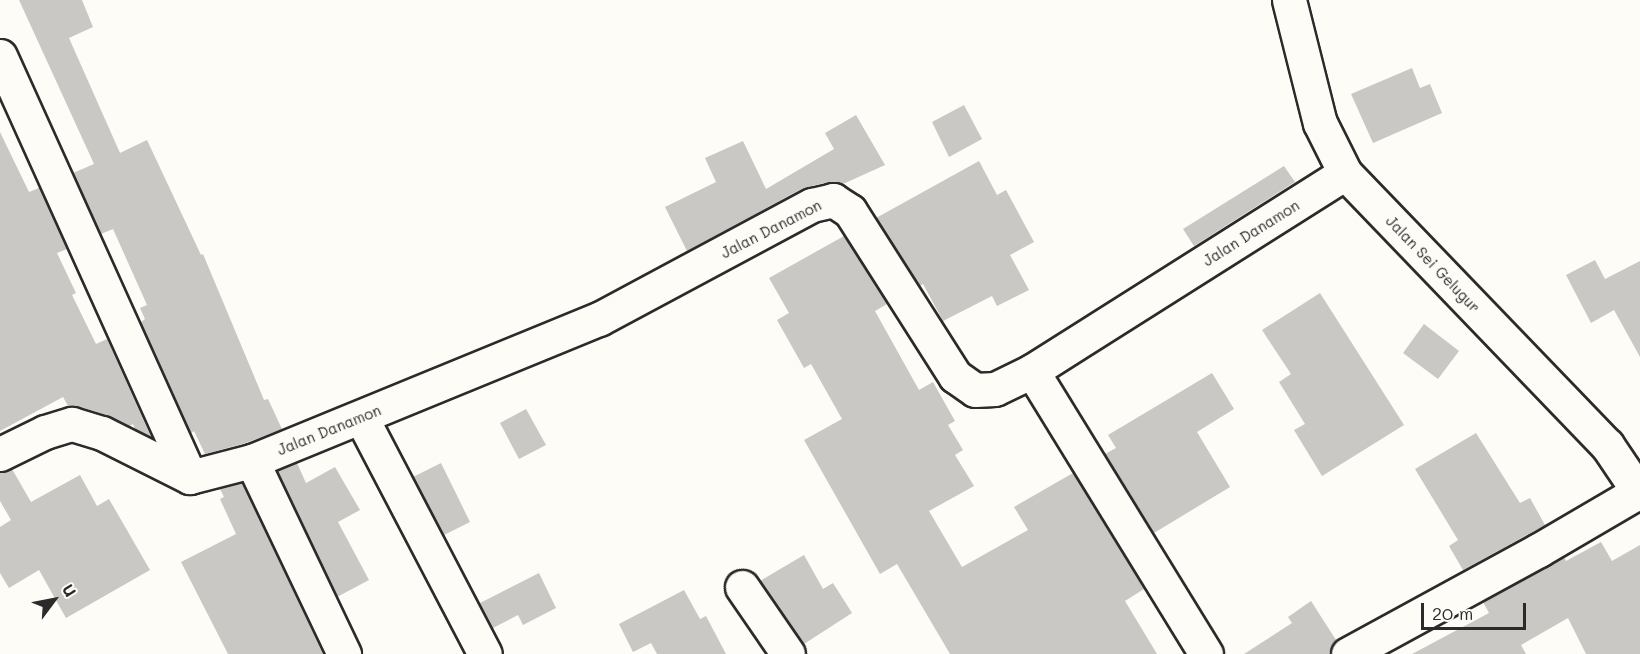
<!DOCTYPE html>
<style>
body{margin:0}
#map{position:relative;width:1640px;height:654px;overflow:hidden;background:#fdfcf7;font-family:Mali,sans-serif}
div>[style]{position:absolute}
.building>*{inset:0;background:#c9c8c4}
.roads{filter:drop-shadow(2px 0 #2b2b2b) drop-shadow(-2px 0 #2b2b2b) drop-shadow(0 2px #2b2b2b) drop-shadow(0 -2px #2b2b2b)}
.street>*{height:33px;margin:-16.5px;padding:0 16.5px;transform-origin:16.5px;border-radius:16.5px;background:#fdfcf7}
.secondary>*{height:33px;margin:-16.5px;padding:0 16.5px;transform-origin:16.5px;border-radius:16.5px;background:#fdfcf7}
span{translate:-50% -50%;white-space:nowrap;text-align:center;line-height:1.15;-webkit-text-stroke:6px #fdfcf7;paint-order:stroke}
.street-label{font-size:15px;color:#2b2b2b}
.north{position:absolute;left:24px;top:570px;width:60px;height:60px;-webkit-text-stroke:4px #fdfcf7;paint-order:stroke;rotate:58deg;font-size:16px;font-weight:700;line-height:24px;text-align:center;color:#2b2b2b}
.north::after{content:'';display:block;margin:auto;width:21px;height:27px;background:#2b2b2b;clip-path:polygon(50% 0,100% 100%,50% 72%,0 100%)}
.scale{position:absolute;left:1421px;top:603px;width:105px;height:27px;box-sizing:border-box;border:3px solid #2b2b2b;border-top:0;padding-left:8px;font-size:18px;line-height:21px;white-space:nowrap;color:#2b2b2b;-webkit-text-stroke:4px #fdfcf7;paint-order:stroke}
</style>
<div id="map">
<div class="building">
<div style="clip-path:polygon(19px 0,82px 0,93px 27px,69px 38px,120px 153px,147px 140px,201px 255px,203px 254px,264px 400px,268px 399px,282px 429px,246px 443px,205px 454px,194px 431px,191px 433px,141px 322px,145px 319px,140px 308px,147px 305px,113px 229px,101px 234px,73px 173px,94px 164px)"></div>
<div style="clip-path:polygon(1412px 68px,1420px 88px,1430px 84px,1442px 113px,1373px 143px,1351px 94px)"></div>
<div style="clip-path:polygon(964px 105px,982px 139px,949px 157px,932px 122px)"></div>
<div style="clip-path:polygon(856px 115px,885px 165px,843px 184px,829px 182px,803px 188px,687px 251px,665px 207px,716px 182px,705px 158px,743px 141px,766px 189px,834px 149px,825px 133px)"></div>
<div style="clip-path:polygon(0 132px,29px 192px,39px 188px,67px 249px,57px 253px,76px 293px,72px 295px,96px 344px,107px 339px,151px 437px,135px 429px,133px 424px,130px 426px,107px 415px,77px 406px,68px 406px,63px 397px,0 431px)"></div>
<div style="clip-path:polygon(979px 161px,997px 195px,1006px 190px,1034px 242px,1010px 255px,1029px 290px,997px 306px,992px 296px,943px 321px,923px 284px,920px 286px,876px 218px)"></div>
<div style="clip-path:polygon(1284px 166px,1295px 182px,1194px 246px,1183px 229px)"></div>
<div style="clip-path:polygon(844px 236px,887px 304px,875px 311px,919px 390px,933px 382px,955px 421px,948px 425px,963px 450px,955px 455px,974px 486px,929px 511px,962px 567px,1028px 530px,1014px 507px,1073px 473px,1144px 589px,1125px 601px,1157px 654px,950px 654px,897px 564px,880px 574px,804px 440px,842px 419px,811px 364px,804px 368px,777px 320px,789px 313px,769px 278px)"></div>
<div style="clip-path:polygon(1595px 260px,1605px 279px,1640px 261px,1640px 357px,1614px 310px,1591px 323px,1566px 275px)"></div>
<div style="clip-path:polygon(1320px 293px,1404px 425px,1322px 476px,1294px 430px,1305px 424px,1279px 382px,1291px 374px,1262px 330px)"></div>
<div style="clip-path:polygon(1424px 324px,1459px 351px,1438px 379px,1403px 353px)"></div>
<div style="clip-path:polygon(1212px 373px,1234px 409px,1197px 432px,1230px 487px,1154px 533px,1105px 454px,1116px 448px,1108px 435px)"></div>
<div style="clip-path:polygon(526px 409px,546px 445px,519px 459px,500px 423px)"></div>
<div style="clip-path:polygon(1476px 433px,1520px 503px,1530px 498px,1545px 525px,1463px 570px,1449px 546px,1458px 540px,1415px 469px)"></div>
<div style="clip-path:polygon(297px 463px,306px 483px,335px 467px,360px 510px,338px 522px,369px 580px,337px 597px,277px 471px)"></div>
<div style="clip-path:polygon(441px 463px,470px 522px,444px 535px,413px 477px)"></div>
<div style="clip-path:polygon(12px 469px,31px 502px,80px 475px,97px 506px,109px 499px,150px 570px,66px 618px,39px 570px,9px 588px,0 573px,0 527px,11px 520px,0 501px,0 473px)"></div>
<div style="clip-path:polygon(242px 483px,323px 654px,228px 654px,181px 562px,236px 534px,220px 499px,224px 497px,220px 489px)"></div>
<div style="clip-path:polygon(1601px 542px,1612px 561px,1640px 545px,1640px 654px,1586px 654px,1568px 618px,1521px 645px,1526px 654px,1412px 654px,1489px 613px,1483px 602px,1564px 557px,1566px 561px)"></div>
<div style="clip-path:polygon(804px 555px,823px 589px,833px 583px,852px 613px,804px 644px,760px 581px)"></div>
<div style="clip-path:polygon(539px 573px,556px 608px,523px 625px,518px 615px,493px 628px,480px 603px)"></div>
<div style="clip-path:polygon(684px 590px,700px 619px,706px 616px,726px 654px,657px 654px,651px 643px,633px 652px,619px 624px)"></div>
<div style="clip-path:polygon(1311px 601px,1336px 640px,1329px 654px,1244px 654px,1292px 623px,1288px 617px)"></div>
</div>
<div class="roads">
<div class="street">
<div style="left:0;top:56px;width:462px;rotate:65.7deg"></div>
<div style="left:1032px;top:371px;width:332px;rotate:58.4deg"></div>
<div style="left:361px;top:417px;width:267px;rotate:62.4deg"></div>
<div style="left:0;top:454px;width:50px;rotate:-26.1deg"></div>
<div style="left:45px;top:432px;width:28px;rotate:-17deg"></div>
<div style="left:72px;top:424px;width:31px;rotate:17deg"></div>
<div style="left:102px;top:433px;width:98px;rotate:26.6deg"></div>
<div style="left:252px;top:461px;width:214px;rotate:64.5deg"></div>
<div style="left:190px;top:477px;width:64px;rotate:-14.5deg"></div>
<div style="left:252px;top:461px;width:375px;rotate:-22.3deg"></div>
<div style="left:599px;top:319px;width:242px;rotate:-28.2deg"></div>
<div style="left:812px;top:205px;width:22px;rotate:-13deg"></div>
<div style="left:833px;top:200px;width:20px;rotate:33deg"></div>
<div style="left:850px;top:211px;width:196px;rotate:57.5deg"></div>
<div style="left:955px;top:376px;width:24px;rotate:35deg"></div>
<div style="left:975px;top:390px;width:20px;rotate:-3deg"></div>
<div style="left:995px;top:389px;width:41px;rotate:-25.9deg"></div>
<div style="left:1032px;top:371px;width:370px;rotate:-32.3deg"></div>
<div style="left:742px;top:587px;width:81px;rotate:55.5deg"></div>
<div style="left:1348px;top:654px;width:217px;rotate:-28.6deg"></div>
<div style="left:1539px;top:550px;width:115px;rotate:-30.4deg"></div>
</div>
<div class="secondary">
<div style="left:1289px;top:0;width:127px;rotate:75.9deg"></div>
<div style="left:1320px;top:123px;width:56px;rotate:63.4deg"></div>
<div style="left:1345px;top:173px;width:378px;rotate:46.1deg"></div>
<div style="left:1607px;top:445px;width:59px;rotate:56deg"></div>
</div>
</div>
<div class="street-label">
<span style="left:771px;top:229px;rotate:-27deg">Jalan Danamon</span>
<span style="left:1251px;top:233px;rotate:-32deg">Jalan Danamon</span>
<span style="left:1433px;top:264px;rotate:46deg">Jalan Sei Gelugur</span>
<span style="left:329px;top:430px;rotate:-22deg">Jalan Danamon</span>
</div>
<div class="north">U</div>
<div class="scale">20 m</div>
</div>
